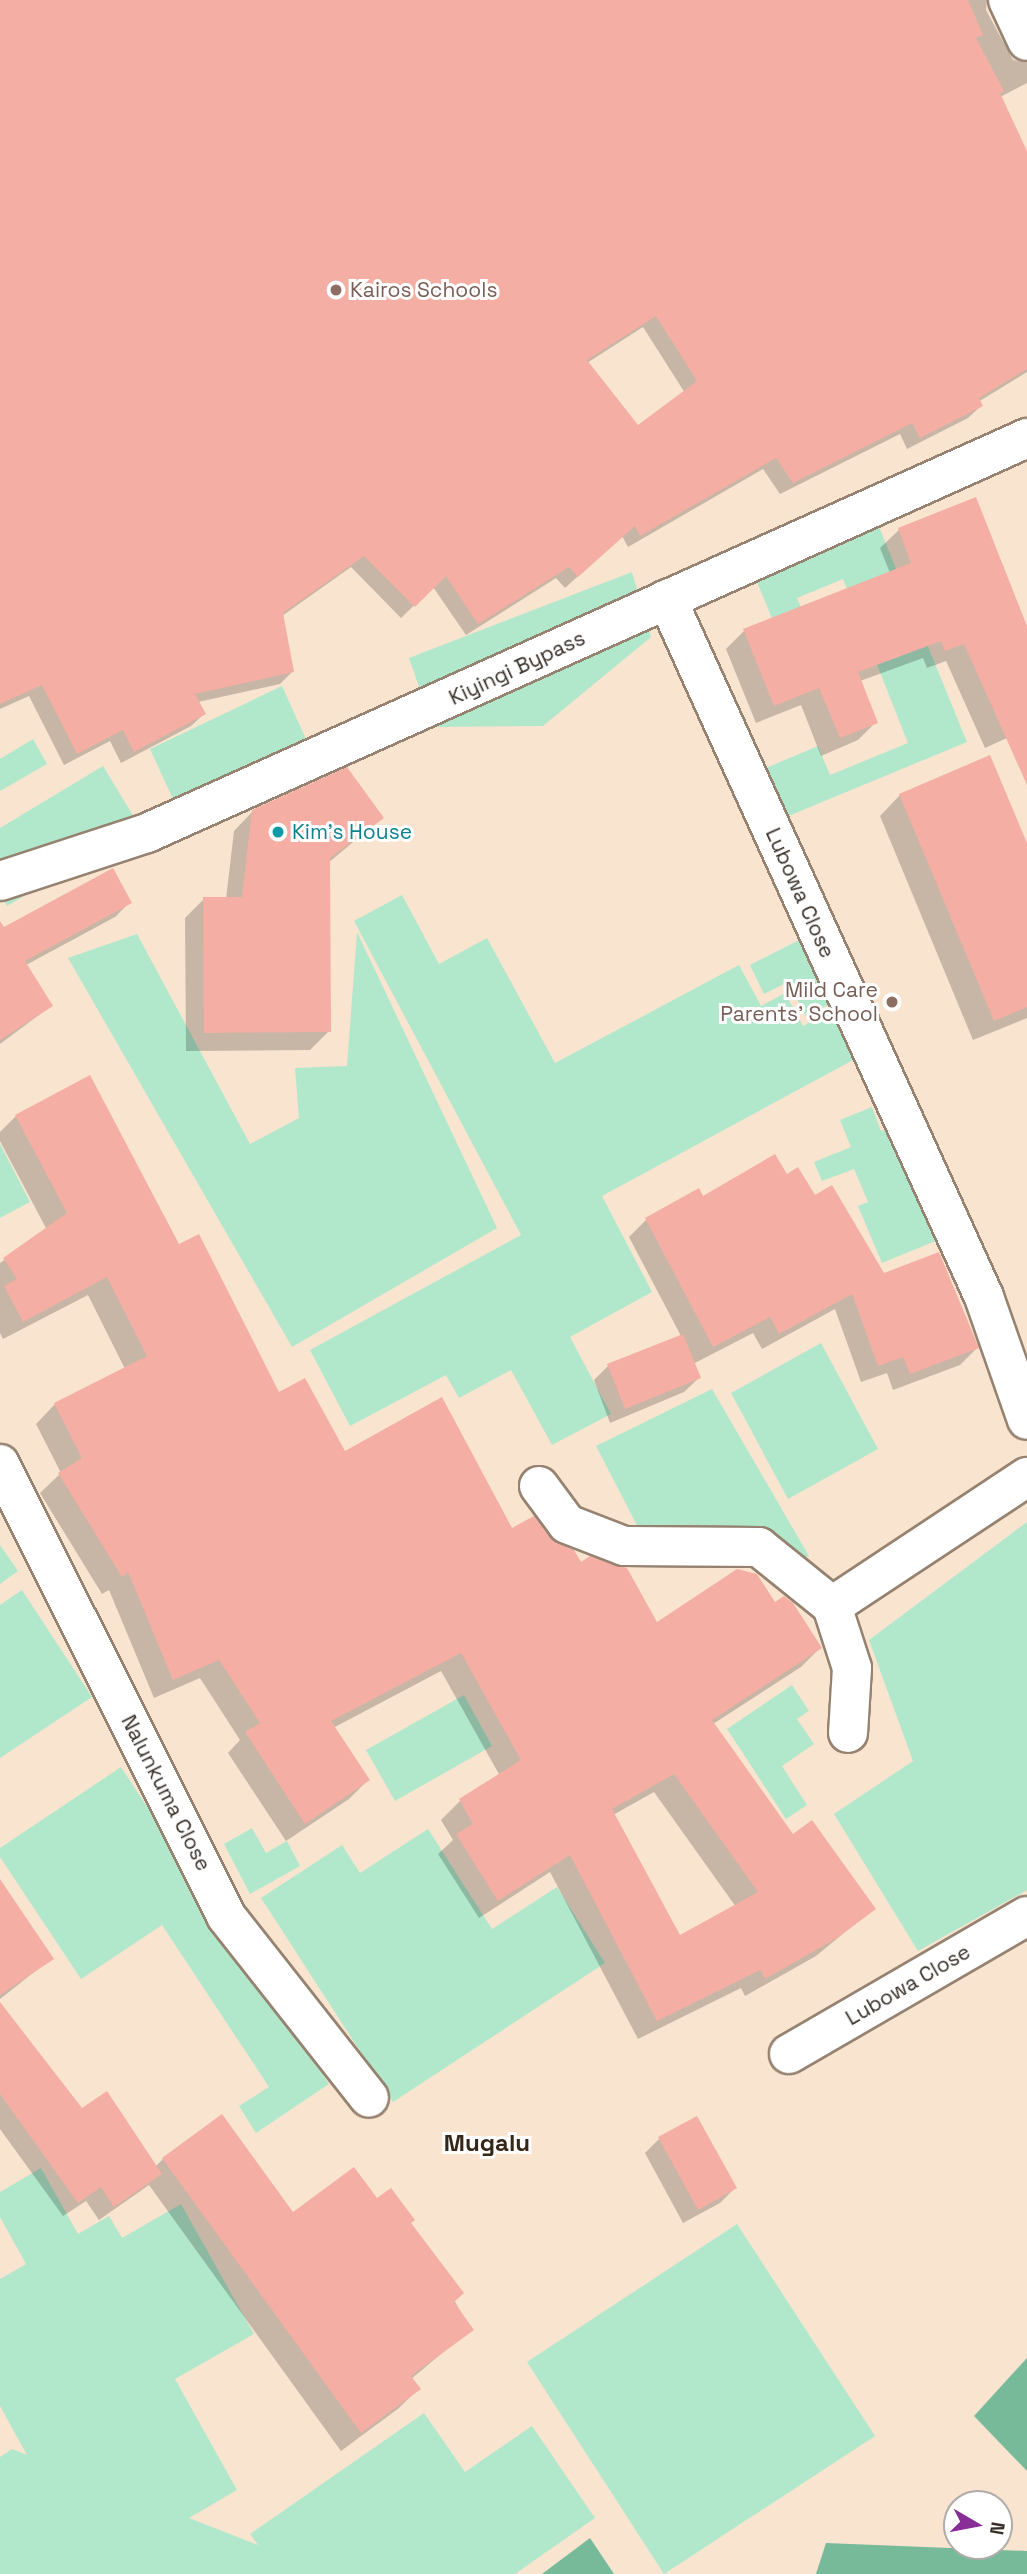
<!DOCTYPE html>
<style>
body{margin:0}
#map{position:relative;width:1027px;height:2574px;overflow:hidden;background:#f9e4d0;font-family:"Space Grotesk",sans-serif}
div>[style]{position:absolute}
.green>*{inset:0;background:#b1e8cc}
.forest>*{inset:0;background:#77ba9a}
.shadow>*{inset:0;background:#0003}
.building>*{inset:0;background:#f4aea3}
.roads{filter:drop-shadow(2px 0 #958270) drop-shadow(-2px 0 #958270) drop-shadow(0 2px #958270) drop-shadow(0 -2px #958270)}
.minor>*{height:38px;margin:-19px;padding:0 19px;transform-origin:19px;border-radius:19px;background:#fff}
.dots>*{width:19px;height:19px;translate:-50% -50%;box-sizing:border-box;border:4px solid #fff;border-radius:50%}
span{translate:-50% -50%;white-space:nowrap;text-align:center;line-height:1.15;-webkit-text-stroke:6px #fff;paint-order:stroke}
.education-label{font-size:21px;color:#785e54}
.left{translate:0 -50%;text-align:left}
.right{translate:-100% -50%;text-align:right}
.street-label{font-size:21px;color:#372f27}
.culture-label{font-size:21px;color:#0d838f}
.quarter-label{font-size:24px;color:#362617;font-weight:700}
.north{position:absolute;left:943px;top:2490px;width:70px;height:70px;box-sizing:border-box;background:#fff;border:2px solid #afaca9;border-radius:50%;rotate:100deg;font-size:19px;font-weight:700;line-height:28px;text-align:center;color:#372f27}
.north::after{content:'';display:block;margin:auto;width:24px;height:32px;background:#892d98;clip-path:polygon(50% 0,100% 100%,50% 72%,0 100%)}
</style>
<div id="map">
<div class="green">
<div style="clip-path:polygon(875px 517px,967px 742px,786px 817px,766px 768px,818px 746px,830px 775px,908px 743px,843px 579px,797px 598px,808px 624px,779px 636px,751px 567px)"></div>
<div style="clip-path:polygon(632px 572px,651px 637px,543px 726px,433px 727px,409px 658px)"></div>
<div style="clip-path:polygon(282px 686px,310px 748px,178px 810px,150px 749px)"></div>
<div style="clip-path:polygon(33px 739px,47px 764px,0 791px,0 759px)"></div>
<div style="clip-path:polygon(103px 766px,140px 827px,7px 906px,0 893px,0 828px)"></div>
<div style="clip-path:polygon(402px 895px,439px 964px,487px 938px,555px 1063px,739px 965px,761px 1006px,785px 993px,803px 1026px,830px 1011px,855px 1059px,602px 1196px,652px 1292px,570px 1337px,611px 1414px,552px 1445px,511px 1370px,459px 1398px,446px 1375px,350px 1426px,310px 1350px,521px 1235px,354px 921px)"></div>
<div style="clip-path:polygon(357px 932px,497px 1228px,292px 1347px,68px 958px,137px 934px,250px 1144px,299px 1118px,295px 1068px,347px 1066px)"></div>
<div style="clip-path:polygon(803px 938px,834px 1002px,806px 1016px,788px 982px,764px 994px,750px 965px)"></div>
<div style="clip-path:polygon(872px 1107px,881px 1131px,892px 1127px,938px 1240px,882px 1263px,858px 1206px,868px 1202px,854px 1169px,822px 1181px,814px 1162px,851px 1147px,840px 1120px)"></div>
<div style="clip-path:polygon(0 1144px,30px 1202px,0 1218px)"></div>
<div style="clip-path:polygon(821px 1343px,878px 1449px,788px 1499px,731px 1393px)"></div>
<div style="clip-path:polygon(712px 1389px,809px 1556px,799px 1562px,642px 1535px,596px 1446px)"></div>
<div style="clip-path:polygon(1027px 1522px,1027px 1890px,918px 1951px,834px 1814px,913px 1761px,869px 1640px)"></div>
<div style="clip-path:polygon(0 1545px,18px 1571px,0 1584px)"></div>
<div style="clip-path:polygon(22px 1590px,92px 1697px,0 1758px,0 1605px)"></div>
<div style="clip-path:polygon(792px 1685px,809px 1711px,797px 1719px,814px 1744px,782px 1766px,807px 1805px,786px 1819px,727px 1729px)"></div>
<div style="clip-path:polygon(464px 1695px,492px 1746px,395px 1801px,366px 1750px)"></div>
<div style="clip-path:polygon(121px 1767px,329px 2084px,256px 2133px,239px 2106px,269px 2087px,162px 1925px,81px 1979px,0 1857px,0 1848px)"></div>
<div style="clip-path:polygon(252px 1828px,266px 1853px,287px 1841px,300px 1866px,250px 1894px,224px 1844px)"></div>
<div style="clip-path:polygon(428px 1829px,492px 1929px,557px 1887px,605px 1963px,393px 2102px,261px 1898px,342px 1845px,360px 1873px)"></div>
<div style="clip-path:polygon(41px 2168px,78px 2234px,109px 2216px,122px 2238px,181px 2204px,254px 2334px,175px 2379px,237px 2490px,189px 2518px,258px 2545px,250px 2534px,424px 2413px,465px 2472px,532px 2426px,595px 2518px,515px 2574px,0 2574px,0 2457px,12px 2449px,27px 2455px,0 2406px,0 2279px,26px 2264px,0 2217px,0 2192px)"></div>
<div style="clip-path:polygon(737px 2224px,875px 2436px,664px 2574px,527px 2362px)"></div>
</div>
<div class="forest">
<div style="clip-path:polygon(1027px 2358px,1027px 2471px,974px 2416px)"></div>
<div style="clip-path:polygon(590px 2538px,614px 2574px,542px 2574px)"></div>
<div style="clip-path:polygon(826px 2543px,1027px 2551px,1027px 2574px,816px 2574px)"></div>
</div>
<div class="shadow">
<div style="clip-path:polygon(evenodd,0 0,987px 0,986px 10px,1013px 60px,1027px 62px,1027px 83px,1000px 97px,1027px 155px,1027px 372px,978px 402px,981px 406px,968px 418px,907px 449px,900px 434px,780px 494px,763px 469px,628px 547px,622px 536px,565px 588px,556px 578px,466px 635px,433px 587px,401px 618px,351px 567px,282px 616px,293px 671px,280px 684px,198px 702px,204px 714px,191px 726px,121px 763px,110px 741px,64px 765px,29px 696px,0 709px,0 0,643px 327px,685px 393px,637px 427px,587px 363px,643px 327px)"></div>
<div style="clip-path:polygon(975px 499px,1027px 631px,1027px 729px,985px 748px,946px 661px,927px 668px,923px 658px,860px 681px,876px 722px,858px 740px,821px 756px,801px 705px,756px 723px,726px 649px,744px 631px,890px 573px,880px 548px,899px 530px)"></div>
<div style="clip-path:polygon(900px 795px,1027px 848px,1027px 1018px,973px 1040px,880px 816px)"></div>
<div style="clip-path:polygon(253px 811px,382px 818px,328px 863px,329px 1031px,310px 1050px,186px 1051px,185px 918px,204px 899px,226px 899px,234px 831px)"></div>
<div style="clip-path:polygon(129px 903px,115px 917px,26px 965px,51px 1006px,0 1044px,0 925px,3px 929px)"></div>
<div style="clip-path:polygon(evenodd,16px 1116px,178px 1247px,278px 1395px,344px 1454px,512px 1530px,549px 1539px,656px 1624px,775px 1604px,820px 1648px,801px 1667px,713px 1724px,793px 1836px,873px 1909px,816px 1956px,745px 1996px,741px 1988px,638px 2039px,550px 1872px,479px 1918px,438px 1854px,453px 1840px,441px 1820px,460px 1801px,500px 1776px,441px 1671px,333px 1728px,368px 1780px,349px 1799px,286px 1841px,228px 1753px,240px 1740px,200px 1678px,154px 1698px,109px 1590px,102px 1594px,40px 1493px,61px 1473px,36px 1424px,55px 1404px,125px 1369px,88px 1295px,3px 1339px,0 1333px,0 1263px,47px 1230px,0 1141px,0 1132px,16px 1116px,654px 1792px,736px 1907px,680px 1938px,613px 1815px,654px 1792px)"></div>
<div style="clip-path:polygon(786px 1176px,814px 1198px,884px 1275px,977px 1348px,960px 1365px,893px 1390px,887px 1373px,861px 1382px,835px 1309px,762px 1349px,753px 1333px,693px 1364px,699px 1378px,684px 1392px,610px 1423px,594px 1380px,608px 1366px,681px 1336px,629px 1237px,646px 1220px,698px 1191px,703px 1199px)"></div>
<div style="clip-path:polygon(0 1880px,52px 1958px,0 1999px)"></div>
<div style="clip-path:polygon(0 2068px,81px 2110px,155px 2167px,163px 2159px,293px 2215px,377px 2201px,409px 2224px,471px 2329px,411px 2379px,418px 2389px,399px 2408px,341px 2451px,149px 2185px,99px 2220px,86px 2201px,63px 2216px,0 2129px)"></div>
<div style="clip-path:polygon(659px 2139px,735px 2188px,720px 2203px,683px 2223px,645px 2153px)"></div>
</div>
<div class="building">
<div style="clip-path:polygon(evenodd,0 0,968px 0,983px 35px,976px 38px,1004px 91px,1000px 93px,1027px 151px,1027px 369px,979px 398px,983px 406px,920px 438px,912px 423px,793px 483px,776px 458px,640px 536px,635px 526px,578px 577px,569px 567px,478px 624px,446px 576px,415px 607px,364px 556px,283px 613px,294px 672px,195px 694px,206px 714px,134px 752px,123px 730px,77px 754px,42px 685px,0 704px,0 0,656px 316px,697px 381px,638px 425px,587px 360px,656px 316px)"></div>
<div style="clip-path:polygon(976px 497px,1027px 626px,1027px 785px,964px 644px,945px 651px,941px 641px,858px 672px,878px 723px,840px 738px,819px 688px,774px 706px,743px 629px,911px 563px,898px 528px)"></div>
<div style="clip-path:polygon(990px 755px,1027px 843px,1027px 1007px,994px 1021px,899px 794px)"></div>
<div style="clip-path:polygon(347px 767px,384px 818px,330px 858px,331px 1032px,204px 1033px,203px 897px,242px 897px,252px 810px)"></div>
<div style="clip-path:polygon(113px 868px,132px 903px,25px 961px,53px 1006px,0 1040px,0 921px,4px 927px)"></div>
<div style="clip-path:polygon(evenodd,90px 1075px,179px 1244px,199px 1234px,279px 1392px,305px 1378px,345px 1451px,442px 1397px,512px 1528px,534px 1516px,550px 1537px,574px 1550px,581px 1562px,590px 1556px,627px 1568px,657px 1622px,737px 1569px,757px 1574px,775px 1602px,784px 1596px,793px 1603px,822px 1648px,712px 1720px,793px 1834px,812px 1820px,876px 1909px,837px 1938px,765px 1979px,760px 1970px,657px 2021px,570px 1855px,498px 1901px,456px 1834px,473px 1824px,459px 1799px,521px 1760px,461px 1653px,331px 1721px,370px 1780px,305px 1824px,245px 1732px,260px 1723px,219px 1660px,173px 1680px,128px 1572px,122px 1577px,58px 1473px,82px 1458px,54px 1403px,147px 1356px,107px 1277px,23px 1322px,4px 1286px,17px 1279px,3px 1258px,67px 1213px,15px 1115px,90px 1075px,674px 1774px,758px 1892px,680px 1935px,612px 1809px,674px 1774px)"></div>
<div style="clip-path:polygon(775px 1154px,787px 1174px,798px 1167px,815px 1195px,832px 1185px,884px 1273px,939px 1252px,979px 1348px,910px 1374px,903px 1357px,878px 1366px,852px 1294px,779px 1334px,770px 1317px,713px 1347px,645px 1218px,699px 1188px,703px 1196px)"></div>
<div style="clip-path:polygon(683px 1334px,701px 1378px,625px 1409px,607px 1364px)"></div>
<div style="clip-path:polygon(0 1879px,54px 1959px,0 1995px)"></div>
<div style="clip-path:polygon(0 2002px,82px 2108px,107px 2091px,162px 2174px,114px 2207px,101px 2187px,78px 2203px,0 2094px)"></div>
<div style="clip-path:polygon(222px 2114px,293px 2212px,354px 2167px,377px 2198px,391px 2188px,415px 2220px,411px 2223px,464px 2293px,454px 2302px,474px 2330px,411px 2376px,421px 2389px,361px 2433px,162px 2158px)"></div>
<div style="clip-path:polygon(697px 2116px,737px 2188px,698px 2210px,658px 2137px)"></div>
</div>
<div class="roads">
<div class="minor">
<div style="left:1008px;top:0;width:45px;rotate:65.1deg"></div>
<div style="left:667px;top:599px;width:767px;rotate:65.57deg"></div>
<div style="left:984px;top:1297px;width:130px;rotate:70.7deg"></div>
<div style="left:0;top:881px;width:155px;rotate:-18.1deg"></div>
<div style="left:147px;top:833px;width:965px;rotate:-24.17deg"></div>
<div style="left:0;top:1464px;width:505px;rotate:63.43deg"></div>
<div style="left:226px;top:1916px;width:231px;rotate:51.8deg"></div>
<div style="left:539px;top:1486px;width:47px;rotate:53.6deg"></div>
<div style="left:567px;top:1524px;width:61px;rotate:21.1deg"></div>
<div style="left:624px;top:1546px;width:135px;rotate:0.4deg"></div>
<div style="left:759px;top:1547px;width:94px;rotate:38.9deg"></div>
<div style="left:832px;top:1606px;width:234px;rotate:-33.5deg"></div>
<div style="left:832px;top:1606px;width:65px;rotate:72.1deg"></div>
<div style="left:852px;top:1668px;width:65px;rotate:93.5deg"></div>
<div style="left:789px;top:2054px;width:275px;rotate:-30.1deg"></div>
</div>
</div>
<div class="dots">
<div style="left:336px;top:290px;background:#8d6e63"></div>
<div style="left:278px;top:832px;background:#0f9aa8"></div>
<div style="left:892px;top:1002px;background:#8d6e63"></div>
</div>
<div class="education-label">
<span class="left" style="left:350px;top:290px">Kairos Schools</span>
<span class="right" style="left:878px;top:1002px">Mild Care<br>Parents' School</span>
</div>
<div class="street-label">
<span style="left:517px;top:668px;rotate:-25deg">Kiyingi Bypass</span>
<span style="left:800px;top:893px;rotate:66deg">Lubowa Close</span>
<span style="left:166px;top:1793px;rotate:63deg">Nalunkuma Close</span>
<span style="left:908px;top:1985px;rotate:-30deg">Lubowa Close</span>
</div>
<div class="culture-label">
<span class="left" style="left:292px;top:832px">Kim's House</span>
</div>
<div class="quarter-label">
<span style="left:487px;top:2143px">Mugalu</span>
</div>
<div class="north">N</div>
</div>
